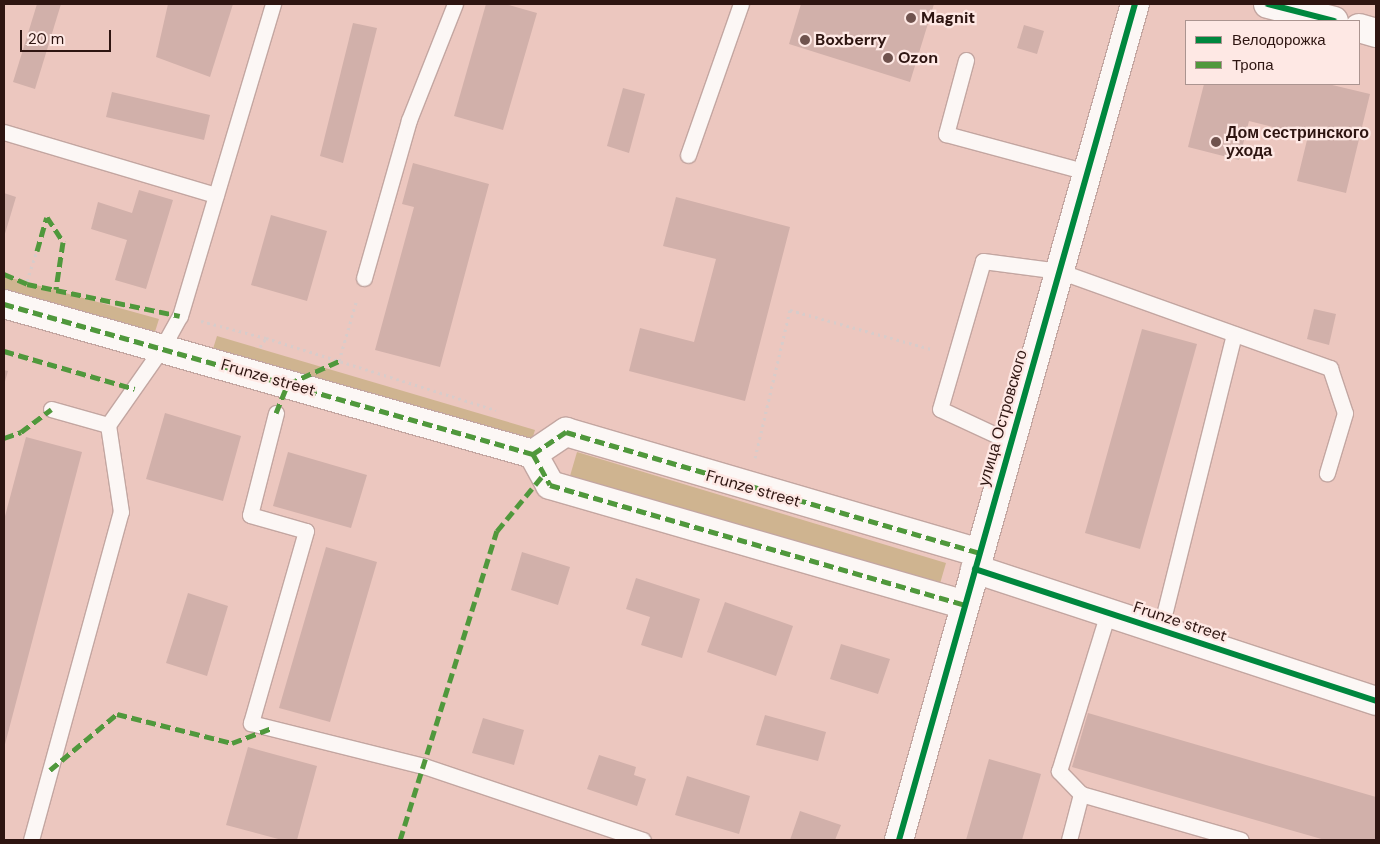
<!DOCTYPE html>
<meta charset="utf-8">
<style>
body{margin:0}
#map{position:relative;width:1380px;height:844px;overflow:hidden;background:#ecc7bf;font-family:"DM Sans",sans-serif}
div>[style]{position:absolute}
.green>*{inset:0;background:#cfb490}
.building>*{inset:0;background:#d1b0aa}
.path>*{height:3px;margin-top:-1.5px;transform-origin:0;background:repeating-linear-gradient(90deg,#d8ccca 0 2.5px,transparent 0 6.5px)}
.roads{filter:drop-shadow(1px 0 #c3a6a1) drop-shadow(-1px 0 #c3a6a1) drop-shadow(0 1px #c3a6a1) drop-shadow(0 -1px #c3a6a1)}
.lane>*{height:15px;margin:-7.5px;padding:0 7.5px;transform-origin:7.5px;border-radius:7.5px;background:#fcf7f5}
.street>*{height:28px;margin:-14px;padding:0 14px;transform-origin:14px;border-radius:14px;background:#fcf7f5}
.quiet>*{height:5px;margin-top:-2.5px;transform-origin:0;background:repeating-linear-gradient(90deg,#50983c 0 10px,transparent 0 15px)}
.cycleway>*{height:6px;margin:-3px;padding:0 3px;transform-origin:3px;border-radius:3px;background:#00873e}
.dots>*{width:14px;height:14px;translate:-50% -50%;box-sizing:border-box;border:2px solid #fee8e4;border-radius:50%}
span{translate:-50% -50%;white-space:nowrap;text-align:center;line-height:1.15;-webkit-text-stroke:4.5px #fee8e4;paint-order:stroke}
.poi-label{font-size:16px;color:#2e1511;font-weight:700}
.left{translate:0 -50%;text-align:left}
.street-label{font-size:16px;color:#2e1511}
.frame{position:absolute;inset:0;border:5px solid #2e1511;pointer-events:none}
.legend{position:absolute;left:1185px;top:20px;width:175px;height:65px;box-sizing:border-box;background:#fee8e4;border:1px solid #ab9490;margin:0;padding:6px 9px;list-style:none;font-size:15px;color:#2e1511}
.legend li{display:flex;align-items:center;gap:10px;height:25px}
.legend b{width:25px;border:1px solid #ab9490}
.scale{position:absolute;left:20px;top:30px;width:91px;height:22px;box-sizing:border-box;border:2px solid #2e1511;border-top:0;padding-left:6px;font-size:15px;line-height:18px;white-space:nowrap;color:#2e1511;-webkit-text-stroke:4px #fee8e4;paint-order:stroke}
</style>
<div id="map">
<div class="green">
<div style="clip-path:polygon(4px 276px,159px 319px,154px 335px,4px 293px)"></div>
<div style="clip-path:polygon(217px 336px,535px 430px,530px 446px,212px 352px)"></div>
<div style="clip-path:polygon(577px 452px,946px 563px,939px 587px,570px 476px)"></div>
</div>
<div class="building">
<div style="clip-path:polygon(37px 4px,61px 4px,35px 89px,13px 82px)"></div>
<div style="clip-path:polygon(168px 4px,233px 4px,210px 77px,156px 57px)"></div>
<div style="clip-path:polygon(486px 4px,505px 4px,537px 13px,503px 130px,454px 116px)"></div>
<div style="clip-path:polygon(801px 4px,934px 4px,910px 82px,789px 44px)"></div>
<div style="clip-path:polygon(353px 23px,377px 28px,343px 163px,320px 156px)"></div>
<div style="clip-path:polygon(1024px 25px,1044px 31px,1037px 54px,1017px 48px)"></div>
<div style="clip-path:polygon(1204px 84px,1328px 84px,1370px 94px,1346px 193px,1297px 181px,1308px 136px,1249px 121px,1239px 160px,1188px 147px)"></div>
<div style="clip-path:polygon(623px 88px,645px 94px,629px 153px,607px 146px)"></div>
<div style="clip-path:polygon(112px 92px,210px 115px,204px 140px,106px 117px)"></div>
<div style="clip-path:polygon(413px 163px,489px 184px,440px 367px,375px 350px,414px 207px,402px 204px)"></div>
<div style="clip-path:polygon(139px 190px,173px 200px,146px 289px,115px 280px,127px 240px,91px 229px,98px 202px,132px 213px)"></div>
<div style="clip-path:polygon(4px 193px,16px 197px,4px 237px)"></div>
<div style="clip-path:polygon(676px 197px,790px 227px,745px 401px,629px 371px,640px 328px,694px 342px,716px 259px,663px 246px)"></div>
<div style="clip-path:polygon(271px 215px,327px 231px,307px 301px,251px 285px)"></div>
<div style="clip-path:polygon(1314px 309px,1336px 314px,1329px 345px,1307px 339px)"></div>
<div style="clip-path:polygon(1142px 329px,1197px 344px,1140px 549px,1085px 533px)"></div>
<div style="clip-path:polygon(4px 370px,8px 371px,4px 385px)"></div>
<div style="clip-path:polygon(165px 413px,241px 436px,223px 501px,146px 479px)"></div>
<div style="clip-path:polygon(26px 437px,82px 452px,4px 748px,4px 520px)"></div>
<div style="clip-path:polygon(288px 452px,367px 475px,351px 528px,273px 506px)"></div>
<div style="clip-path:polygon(326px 547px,377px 562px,330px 722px,279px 708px)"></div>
<div style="clip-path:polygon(522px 552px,570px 567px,558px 605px,511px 590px)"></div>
<div style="clip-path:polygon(636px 578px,700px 599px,682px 658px,641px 645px,650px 617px,626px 609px)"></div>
<div style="clip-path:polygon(188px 593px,228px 606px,207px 676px,166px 663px)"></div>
<div style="clip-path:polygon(725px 602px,793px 626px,776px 676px,707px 652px)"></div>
<div style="clip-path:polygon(841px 644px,890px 659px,878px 694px,830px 679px)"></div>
<div style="clip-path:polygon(1088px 713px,1376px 797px,1376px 840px,1325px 840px,1072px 767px)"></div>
<div style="clip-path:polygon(765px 715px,826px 732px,818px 761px,756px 745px)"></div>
<div style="clip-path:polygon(483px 718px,524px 730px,514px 765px,472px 753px)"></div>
<div style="clip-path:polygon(248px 747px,317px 766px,297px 840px,282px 840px,226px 825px)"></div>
<div style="clip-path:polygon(599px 755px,636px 767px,634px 775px,646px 779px,637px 806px,587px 789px)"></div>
<div style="clip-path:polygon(989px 759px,1041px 774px,1022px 840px,966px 840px)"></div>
<div style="clip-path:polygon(687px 776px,750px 796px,739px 834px,675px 815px)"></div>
<div style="clip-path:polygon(800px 811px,841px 825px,835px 840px,790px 840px)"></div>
</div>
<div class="path">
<div style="left:27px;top:281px;width:32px;rotate:-72deg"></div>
<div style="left:201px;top:321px;width:67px;rotate:14.7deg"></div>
<div style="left:260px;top:347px;width:11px;rotate:-56deg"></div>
<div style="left:266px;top:338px;width:241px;rotate:17.4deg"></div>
<div style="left:339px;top:361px;width:65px;rotate:-73.8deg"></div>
<div style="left:755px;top:458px;width:152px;rotate:-76.7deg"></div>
<div style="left:790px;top:310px;width:149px;rotate:15.5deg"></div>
</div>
<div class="roads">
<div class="lane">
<div style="left:966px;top:60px;width:77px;rotate:105.1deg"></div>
<div style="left:946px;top:134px;width:146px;rotate:15.1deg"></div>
<div style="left:4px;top:132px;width:221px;rotate:16.6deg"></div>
<div style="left:688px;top:155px;width:160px;rotate:-70.7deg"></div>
<div style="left:364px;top:278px;width:164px;rotate:-74.1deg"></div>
<div style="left:409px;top:120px;width:125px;rotate:-68.4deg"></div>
<div style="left:51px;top:409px;width:59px;rotate:15.7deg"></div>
<div style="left:276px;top:413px;width:105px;rotate:104.3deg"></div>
<div style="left:250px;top:515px;width:58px;rotate:15.9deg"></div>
<div style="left:306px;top:531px;width:200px;rotate:106deg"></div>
<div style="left:251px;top:723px;width:178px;rotate:14deg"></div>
<div style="left:424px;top:766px;width:231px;rotate:18.7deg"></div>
<div style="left:1011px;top:442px;width:78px;rotate:-155.1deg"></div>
<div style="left:940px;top:409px;width:154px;rotate:-73.8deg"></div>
<div style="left:983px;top:261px;width:77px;rotate:7.5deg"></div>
<div style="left:1059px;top:271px;width:288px;rotate:19.7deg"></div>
<div style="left:1330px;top:368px;width:47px;rotate:71.6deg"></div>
<div style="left:1345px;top:413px;width:63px;rotate:106.7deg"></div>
<div style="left:1160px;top:631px;width:306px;rotate:-76deg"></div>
<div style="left:1081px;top:794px;width:166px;rotate:16deg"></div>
<div style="left:31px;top:840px;width:340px;rotate:-74.7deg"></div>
<div style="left:121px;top:512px;width:88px;rotate:-98.5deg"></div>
<div style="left:108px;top:425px;width:94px;rotate:-55deg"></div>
<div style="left:162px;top:348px;width:37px;rotate:-61deg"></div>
<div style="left:180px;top:316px;width:326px;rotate:-73.4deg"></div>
<div style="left:1069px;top:840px;width:48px;rotate:-75.4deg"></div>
<div style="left:1081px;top:794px;width:32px;rotate:-134deg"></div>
<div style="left:1059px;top:771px;width:165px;rotate:-72.8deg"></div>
</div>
<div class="street">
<div style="left:1268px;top:4px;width:68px;rotate:14.4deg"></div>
<div style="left:1359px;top:28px;width:18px;rotate:16deg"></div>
<div style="left:4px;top:304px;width:550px;rotate:15.83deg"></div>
<div style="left:533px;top:454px;width:35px;rotate:61deg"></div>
<div style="left:550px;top:485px;width:432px;rotate:16.1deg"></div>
<div style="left:533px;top:454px;width:40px;rotate:-34deg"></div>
<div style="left:566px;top:432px;width:430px;rotate:16.3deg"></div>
<div style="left:975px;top:569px;width:422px;rotate:18.2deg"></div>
<div style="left:899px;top:840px;width:869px;rotate:-74.24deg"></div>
</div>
</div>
<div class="quiet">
<div style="left:37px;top:251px;width:35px;rotate:-74deg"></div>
<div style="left:47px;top:217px;width:30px;rotate:57deg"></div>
<div style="left:63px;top:242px;width:48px;rotate:98.5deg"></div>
<div style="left:4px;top:274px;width:25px;rotate:23deg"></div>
<div style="left:27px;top:284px;width:156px;rotate:11.8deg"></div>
<div style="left:4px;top:304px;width:550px;rotate:15.83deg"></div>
<div style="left:533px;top:454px;width:35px;rotate:61deg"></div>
<div style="left:550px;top:485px;width:432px;rotate:16.1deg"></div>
<div style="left:4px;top:351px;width:136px;rotate:16.2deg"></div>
<div style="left:276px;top:413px;width:31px;rotate:-68deg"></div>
<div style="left:288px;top:384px;width:56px;rotate:-24.3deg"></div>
<div style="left:4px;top:438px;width:18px;rotate:-19deg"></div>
<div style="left:21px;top:432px;width:38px;rotate:-37deg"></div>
<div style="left:533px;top:454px;width:40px;rotate:-34deg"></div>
<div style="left:566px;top:432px;width:430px;rotate:16.3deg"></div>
<div style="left:50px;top:770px;width:87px;rotate:-39.9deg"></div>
<div style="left:117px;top:714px;width:119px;rotate:14.2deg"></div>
<div style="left:232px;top:743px;width:43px;rotate:-20.6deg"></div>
<div style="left:400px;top:840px;width:324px;rotate:-72.6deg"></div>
<div style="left:497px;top:531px;width:74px;rotate:-50.5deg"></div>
</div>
<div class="cycleway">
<div style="left:1268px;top:4px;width:68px;rotate:14.4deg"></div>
<div style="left:975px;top:569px;width:422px;rotate:18.2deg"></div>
<div style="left:899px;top:840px;width:869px;rotate:-74.24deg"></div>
</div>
<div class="dots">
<div style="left:911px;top:18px;background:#70534e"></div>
<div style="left:805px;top:40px;background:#70534e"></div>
<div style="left:888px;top:58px;background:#70534e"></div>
<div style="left:1216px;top:142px;background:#70534e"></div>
</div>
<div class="poi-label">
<span class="left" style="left:921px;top:18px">Magnit</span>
<span class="left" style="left:815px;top:40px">Boxberry</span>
<span class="left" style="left:898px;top:58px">Ozon</span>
<span class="left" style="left:1226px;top:142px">Дом сестринского<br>ухода</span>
</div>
<div class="street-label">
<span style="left:268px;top:378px;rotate:16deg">Frunze street</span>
<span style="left:1003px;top:418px;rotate:-74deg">улица Островского</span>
<span style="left:753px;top:489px;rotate:16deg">Frunze street</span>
<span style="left:1180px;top:622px;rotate:18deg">Frunze street</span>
</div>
<div class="frame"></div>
<ul class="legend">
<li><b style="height:6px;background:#00873e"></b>Велодорожка</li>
<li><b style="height:6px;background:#50983c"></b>Тропа</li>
</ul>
<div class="scale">20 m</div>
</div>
